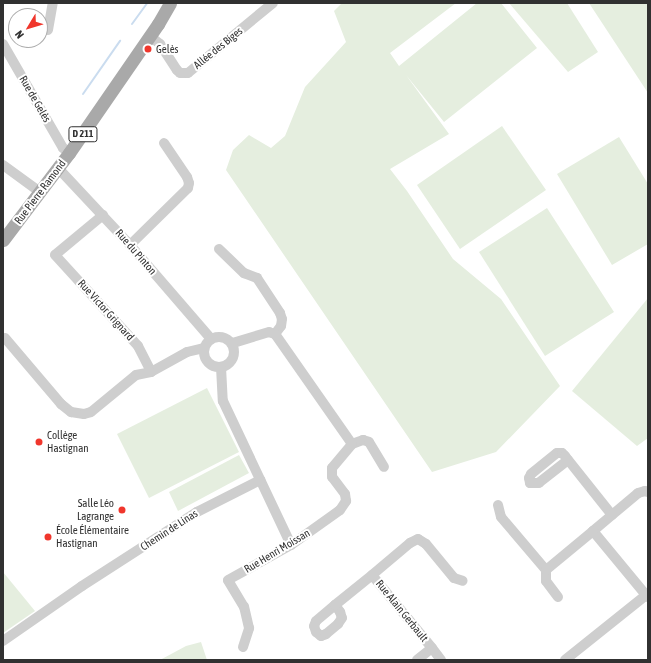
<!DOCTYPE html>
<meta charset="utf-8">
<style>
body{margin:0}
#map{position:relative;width:651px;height:663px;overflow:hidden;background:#fff;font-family:"Asap Condensed",sans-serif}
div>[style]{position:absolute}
.green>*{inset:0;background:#e5eedf}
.stream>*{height:2px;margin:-1px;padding:0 1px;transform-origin:1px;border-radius:1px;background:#cadcef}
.minor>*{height:10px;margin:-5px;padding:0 5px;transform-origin:5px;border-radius:5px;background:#cecece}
.minor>.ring{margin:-5px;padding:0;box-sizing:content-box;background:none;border:10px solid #cecece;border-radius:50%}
.major>*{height:13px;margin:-6.5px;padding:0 6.5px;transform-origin:6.5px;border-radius:6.5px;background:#a9a9a9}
.dots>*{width:11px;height:11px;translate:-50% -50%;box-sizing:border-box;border:2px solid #fff;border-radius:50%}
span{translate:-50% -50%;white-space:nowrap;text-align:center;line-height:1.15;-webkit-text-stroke:4px #fff;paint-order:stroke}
.shield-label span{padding:1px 3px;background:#fff;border:1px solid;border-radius:3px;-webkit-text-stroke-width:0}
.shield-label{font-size:10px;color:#313131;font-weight:700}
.street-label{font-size:11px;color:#313131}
.poi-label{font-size:11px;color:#313131}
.left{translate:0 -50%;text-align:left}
.right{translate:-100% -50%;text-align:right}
.frame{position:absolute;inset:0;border:4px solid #313131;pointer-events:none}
.north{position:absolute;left:8px;top:8px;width:40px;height:40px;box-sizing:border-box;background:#fff;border:1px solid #adadad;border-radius:50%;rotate:232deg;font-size:11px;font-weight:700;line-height:16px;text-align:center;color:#313131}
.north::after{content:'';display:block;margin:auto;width:14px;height:18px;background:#f0362c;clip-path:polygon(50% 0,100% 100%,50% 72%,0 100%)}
</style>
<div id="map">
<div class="green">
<div style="clip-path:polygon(342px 3px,456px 3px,390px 53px,399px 66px,477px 3px,501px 3px,537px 48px,444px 122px,406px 75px,449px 134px,390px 169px,407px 191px,453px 259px,501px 299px,560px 386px,496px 452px,432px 472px,226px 170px,233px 150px,249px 135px,271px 148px,285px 136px,305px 87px,346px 42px,334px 11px)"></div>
<div style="clip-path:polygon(509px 3px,567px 3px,598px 52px,568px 72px)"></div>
<div style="clip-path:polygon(589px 3px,648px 3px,648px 93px)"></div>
<div style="clip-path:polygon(502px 126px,546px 190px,460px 249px,417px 185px)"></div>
<div style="clip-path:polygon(619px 137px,648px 184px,648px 244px,612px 265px,557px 174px)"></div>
<div style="clip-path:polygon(547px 208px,614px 312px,545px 356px,479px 252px)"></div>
<div style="clip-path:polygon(648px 298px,648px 438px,637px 446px,572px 391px)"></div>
<div style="clip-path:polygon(207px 388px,239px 452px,149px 498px,117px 434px)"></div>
<div style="clip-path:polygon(239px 455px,249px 473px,178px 511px,169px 492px)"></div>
<div style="clip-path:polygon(3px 572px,35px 611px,3px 633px)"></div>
<div style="clip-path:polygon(201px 642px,207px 660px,160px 660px,186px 646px)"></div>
</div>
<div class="stream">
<div style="left:132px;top:24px;width:26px;rotate:-54deg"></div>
<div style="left:83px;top:94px;width:65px;rotate:-55.1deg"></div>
</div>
<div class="minor">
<div style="left:48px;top:30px;width:27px;rotate:-80deg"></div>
<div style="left:150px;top:36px;width:13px;rotate:39deg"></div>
<div style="left:160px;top:44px;width:31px;rotate:57deg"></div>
<div style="left:177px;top:70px;width:4px;rotate:45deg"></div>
<div style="left:180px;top:73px;width:8px"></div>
<div style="left:188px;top:73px;width:110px;rotate:-39.5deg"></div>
<div style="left:3px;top:44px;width:120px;rotate:60deg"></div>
<div style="left:63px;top:148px;width:8px;rotate:40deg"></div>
<div style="left:3px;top:165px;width:46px;rotate:36.1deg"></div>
<div style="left:58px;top:168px;width:105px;rotate:46.9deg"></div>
<div style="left:130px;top:245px;width:124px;rotate:49.2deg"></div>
<div style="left:103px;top:215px;width:62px;rotate:140.2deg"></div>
<div style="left:55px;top:255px;width:123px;rotate:47.6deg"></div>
<div style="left:138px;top:346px;width:29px;rotate:63deg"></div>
<div style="left:151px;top:372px;width:41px;rotate:-29.1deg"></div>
<div style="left:187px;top:352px;width:17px;rotate:-13deg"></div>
<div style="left:130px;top:245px;width:81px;rotate:-44.5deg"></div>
<div style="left:188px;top:188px;width:5px;rotate:-79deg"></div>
<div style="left:189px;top:183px;width:6px;rotate:-108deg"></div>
<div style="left:187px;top:177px;width:41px;rotate:-124.1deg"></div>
<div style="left:219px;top:249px;width:35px;rotate:44deg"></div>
<div style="left:244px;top:273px;width:14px;rotate:21deg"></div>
<div style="left:257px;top:278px;width:42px;rotate:56.7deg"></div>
<div style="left:280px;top:313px;width:6px;rotate:72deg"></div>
<div style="left:282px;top:319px;width:7px;rotate:98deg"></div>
<div style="left:281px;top:326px;width:10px;rotate:127deg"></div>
<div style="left:275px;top:334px;width:6px;rotate:-162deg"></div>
<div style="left:269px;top:332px;width:39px;rotate:163deg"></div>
<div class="ring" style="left:204px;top:337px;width:20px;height:20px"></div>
<div style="left:5px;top:338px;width:87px;rotate:49.7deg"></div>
<div style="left:61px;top:404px;width:13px;rotate:39deg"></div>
<div style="left:71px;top:412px;width:13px;rotate:9deg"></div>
<div style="left:84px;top:414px;width:7px;rotate:-16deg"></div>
<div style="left:91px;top:412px;width:58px;rotate:-39.4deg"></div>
<div style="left:136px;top:375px;width:15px;rotate:-11deg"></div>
<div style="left:221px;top:367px;width:34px;rotate:87deg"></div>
<div style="left:223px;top:401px;width:159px;rotate:64.7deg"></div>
<div style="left:352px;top:444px;width:12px;rotate:-20deg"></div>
<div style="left:363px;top:440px;width:6px;rotate:18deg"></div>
<div style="left:369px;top:442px;width:29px;rotate:59deg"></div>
<div style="left:568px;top:460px;width:37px;rotate:142deg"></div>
<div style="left:539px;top:483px;width:9px;rotate:180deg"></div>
<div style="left:530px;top:483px;width:5px;rotate:-101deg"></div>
<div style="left:529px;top:478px;width:4px;rotate:-63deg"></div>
<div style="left:531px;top:474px;width:33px;rotate:-39deg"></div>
<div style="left:557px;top:453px;width:5px"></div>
<div style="left:562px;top:453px;width:4px;rotate:45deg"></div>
<div style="left:565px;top:456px;width:75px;rotate:51.5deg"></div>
<div style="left:612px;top:515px;width:25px;rotate:140deg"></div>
<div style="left:593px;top:531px;width:83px;rotate:50.4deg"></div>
<div style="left:498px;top:505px;width:12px;rotate:76deg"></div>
<div style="left:501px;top:517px;width:70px;rotate:49.7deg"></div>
<div style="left:612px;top:515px;width:34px;rotate:-40deg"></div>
<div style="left:638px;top:493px;width:7px;rotate:-16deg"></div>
<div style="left:645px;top:491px;width:3px;rotate:18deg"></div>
<div style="left:558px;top:597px;width:20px;rotate:-127deg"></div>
<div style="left:546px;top:581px;width:11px;rotate:-90deg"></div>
<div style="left:546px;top:570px;width:61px;rotate:-39.7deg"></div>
<div style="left:335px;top:605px;width:9px;rotate:54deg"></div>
<div style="left:340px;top:612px;width:6px;rotate:72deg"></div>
<div style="left:342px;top:618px;width:7px;rotate:124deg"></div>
<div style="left:338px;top:624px;width:16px;rotate:140deg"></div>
<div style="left:326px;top:634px;width:5px;rotate:158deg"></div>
<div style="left:321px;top:636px;width:6px;rotate:-141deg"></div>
<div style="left:316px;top:632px;width:6px;rotate:-108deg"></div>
<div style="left:314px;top:626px;width:5px;rotate:-68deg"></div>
<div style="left:316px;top:621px;width:25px;rotate:-40deg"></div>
<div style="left:335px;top:605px;width:48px;rotate:-39deg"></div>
<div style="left:3px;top:641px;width:96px;rotate:-34.8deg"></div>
<div style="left:82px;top:586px;width:137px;rotate:-32.8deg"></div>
<div style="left:197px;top:512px;width:71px;rotate:-26.9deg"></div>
<div style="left:243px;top:647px;width:20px;rotate:-72deg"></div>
<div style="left:249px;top:628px;width:22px;rotate:-103deg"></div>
<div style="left:244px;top:607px;width:31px;rotate:-121deg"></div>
<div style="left:228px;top:580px;width:72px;rotate:-29.1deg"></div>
<div style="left:291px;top:545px;width:60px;rotate:-35.5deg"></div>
<div style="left:340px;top:510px;width:11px;rotate:-56deg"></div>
<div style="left:346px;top:501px;width:7px;rotate:-98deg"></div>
<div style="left:345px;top:494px;width:21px;rotate:-127deg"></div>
<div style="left:332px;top:477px;width:9px;rotate:-90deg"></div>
<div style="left:332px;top:468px;width:31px;rotate:-50deg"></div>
<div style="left:352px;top:444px;width:134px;rotate:-125deg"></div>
<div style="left:432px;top:648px;width:94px;rotate:-129.4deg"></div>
<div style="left:372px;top:575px;width:50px;rotate:-40.1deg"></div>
<div style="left:410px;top:543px;width:9px;rotate:-27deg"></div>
<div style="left:418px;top:539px;width:9px;rotate:32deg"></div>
<div style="left:426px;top:544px;width:44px;rotate:50.5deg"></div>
<div style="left:454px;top:578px;width:9px;rotate:18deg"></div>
<div style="left:417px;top:660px;width:19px;rotate:-39deg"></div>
<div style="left:432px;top:648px;width:15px;rotate:53deg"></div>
<div style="left:565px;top:660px;width:104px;rotate:-38.7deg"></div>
<div style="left:646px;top:595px;width:3px;rotate:45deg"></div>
</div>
<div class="major">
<div style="left:3px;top:240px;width:109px;rotate:-52.8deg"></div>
<div style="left:69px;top:153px;width:157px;rotate:-55.4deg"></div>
<div style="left:158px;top:24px;width:24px;rotate:-60deg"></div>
</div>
<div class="dots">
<div style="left:148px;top:49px;background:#f0362c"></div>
<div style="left:39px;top:442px;background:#f0362c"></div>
<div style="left:122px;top:510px;background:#f0362c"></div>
<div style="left:48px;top:537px;background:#f0362c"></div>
</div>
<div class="shield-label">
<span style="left:83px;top:134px">D 211</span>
</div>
<div class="street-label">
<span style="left:218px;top:48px;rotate:-39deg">Allée des Biges</span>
<span style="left:35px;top:99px;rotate:60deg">Rue de Gelès</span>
<span style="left:40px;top:192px;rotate:-53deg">Rue Pierre Ramond</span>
<span style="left:136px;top:252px;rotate:49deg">Rue du Pinton</span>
<span style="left:106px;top:310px;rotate:48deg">Rue Victor Grignard</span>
<span style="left:169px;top:530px;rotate:-33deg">Chemin de Linas</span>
<span style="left:277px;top:551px;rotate:-31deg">Rue Henri Moissan</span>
<span style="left:402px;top:611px;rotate:51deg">Rue Alain Gerbault</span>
</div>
<div class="poi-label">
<span class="left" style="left:156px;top:49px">Gelès</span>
<span class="left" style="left:47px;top:442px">Collège<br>Hastignan</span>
<span class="right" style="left:114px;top:510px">Salle Léo<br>Lagrange</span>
<span class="left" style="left:56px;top:537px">École Élémentaire<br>Hastignan</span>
</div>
<div class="frame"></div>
<div class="north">N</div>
</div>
